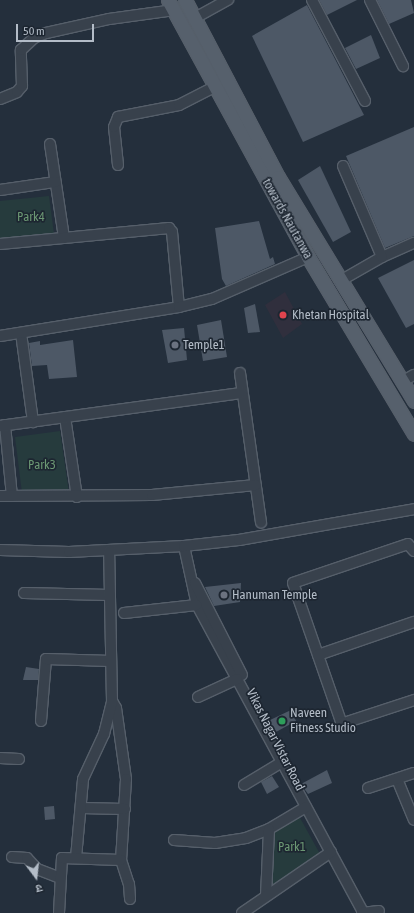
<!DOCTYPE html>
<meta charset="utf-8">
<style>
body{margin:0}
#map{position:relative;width:414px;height:913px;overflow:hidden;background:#242f3c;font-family:"Asap Condensed","Noto Sans Devanagari",sans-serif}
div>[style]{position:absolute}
.medical>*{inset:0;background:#302f3d}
.green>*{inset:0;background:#263b3d}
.building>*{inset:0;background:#4d5866}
.roads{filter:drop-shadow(1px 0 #565f6a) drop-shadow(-1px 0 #565f6a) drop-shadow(0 1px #565f6a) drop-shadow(0 -1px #565f6a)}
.minor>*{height:10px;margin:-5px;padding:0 5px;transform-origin:5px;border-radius:5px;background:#38414c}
.major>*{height:13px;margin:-6.5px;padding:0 6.5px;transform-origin:6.5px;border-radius:6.5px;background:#56606c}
.dots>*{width:11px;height:11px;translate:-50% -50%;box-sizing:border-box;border:2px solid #1d2631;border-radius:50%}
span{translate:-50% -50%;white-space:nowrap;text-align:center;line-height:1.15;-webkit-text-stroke:3.5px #1d2631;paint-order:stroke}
.park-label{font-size:13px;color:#6b9773}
.street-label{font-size:13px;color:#b3bcc7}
.poi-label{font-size:13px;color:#b3bcc7}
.left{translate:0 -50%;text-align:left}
.north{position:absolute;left:16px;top:857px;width:40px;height:40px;-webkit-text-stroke:3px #1d2631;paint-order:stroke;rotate:165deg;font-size:11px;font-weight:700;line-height:16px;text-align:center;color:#b3bcc7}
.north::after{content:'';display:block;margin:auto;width:14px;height:18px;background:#b3bcc7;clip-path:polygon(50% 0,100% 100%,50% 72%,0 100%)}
.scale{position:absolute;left:16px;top:24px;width:78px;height:18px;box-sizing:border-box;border:2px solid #b3bcc7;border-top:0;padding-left:5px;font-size:12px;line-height:14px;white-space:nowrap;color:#b3bcc7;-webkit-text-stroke:3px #1d2631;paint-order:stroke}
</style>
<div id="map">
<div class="medical">
<div style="clip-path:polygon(285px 292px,302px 324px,283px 338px,265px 305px)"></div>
</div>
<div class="green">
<div style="clip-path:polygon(49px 196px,54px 234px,0 240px,0 201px)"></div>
<div style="clip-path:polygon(60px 431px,69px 493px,22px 493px,15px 437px)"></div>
<div style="clip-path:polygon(299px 816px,320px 854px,270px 889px,272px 831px)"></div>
</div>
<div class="building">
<div style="clip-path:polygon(319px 0,357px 0,327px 15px)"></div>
<div style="clip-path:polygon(377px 0,411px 0,414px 13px,389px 24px)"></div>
<div style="clip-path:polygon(307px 5px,364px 115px,303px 142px,252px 36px)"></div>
<div style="clip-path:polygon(371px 35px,380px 58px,356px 69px,345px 48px)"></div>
<div style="clip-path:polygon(414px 127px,414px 236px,385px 248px,346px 156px)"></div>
<div style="clip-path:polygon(320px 166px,351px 232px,333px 242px,298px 180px)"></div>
<div style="clip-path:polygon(259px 221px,270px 259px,273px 257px,275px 264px,226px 286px,222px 279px,215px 228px)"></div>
<div style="clip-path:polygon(414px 260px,414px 324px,406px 328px,378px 278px)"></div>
<div style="clip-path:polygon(255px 304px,260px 332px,248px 333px,244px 308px)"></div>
<div style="clip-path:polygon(221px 320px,227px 357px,203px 361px,197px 325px)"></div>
<div style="clip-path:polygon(184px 328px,187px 360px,168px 363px,162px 330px)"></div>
<div style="clip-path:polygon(73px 340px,77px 377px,49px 379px,47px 365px,32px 366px,29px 343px,40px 341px,40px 345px)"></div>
<div style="clip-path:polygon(241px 583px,240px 602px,214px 606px,205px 587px)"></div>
<div style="clip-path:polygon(26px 667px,39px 669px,38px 680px,23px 680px)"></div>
<div style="clip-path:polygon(291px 710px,296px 721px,276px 732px,268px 721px)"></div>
<div style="clip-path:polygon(327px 770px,332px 783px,308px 794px,301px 784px)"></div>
<div style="clip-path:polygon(272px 776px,279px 787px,267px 794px,261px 782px)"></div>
<div style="clip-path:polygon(54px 806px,55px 819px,45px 820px,44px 807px)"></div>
</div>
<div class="roads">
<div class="minor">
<div style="left:312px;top:0;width:114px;rotate:62.3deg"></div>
<div style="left:370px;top:0;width:74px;rotate:63.4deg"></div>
<div style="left:195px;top:18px;width:38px;rotate:-29deg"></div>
<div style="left:0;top:99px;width:18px;rotate:-22deg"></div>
<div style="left:17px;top:92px;width:8px;rotate:-50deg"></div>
<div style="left:22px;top:86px;width:36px;rotate:-92deg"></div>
<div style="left:21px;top:50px;width:18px;rotate:-43deg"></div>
<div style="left:34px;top:38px;width:13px;rotate:-23deg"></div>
<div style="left:46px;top:33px;width:65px;rotate:-12.5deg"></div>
<div style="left:109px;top:19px;width:66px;rotate:-7.9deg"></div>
<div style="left:50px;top:144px;width:95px;rotate:81.5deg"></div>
<div style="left:118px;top:165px;width:38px;rotate:-96deg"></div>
<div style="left:114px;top:127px;width:11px;rotate:-68deg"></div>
<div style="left:118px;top:117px;width:62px;rotate:-11.1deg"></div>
<div style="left:179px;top:105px;width:39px;rotate:-27deg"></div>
<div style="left:0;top:190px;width:56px;rotate:-8.3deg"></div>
<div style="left:0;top:244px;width:170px;rotate:-5.4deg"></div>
<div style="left:169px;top:228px;width:5px;rotate:53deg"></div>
<div style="left:172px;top:232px;width:75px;rotate:84.7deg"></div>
<div style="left:382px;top:257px;width:35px;rotate:-24deg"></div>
<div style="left:340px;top:281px;width:48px;rotate:-29.7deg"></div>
<div style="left:382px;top:257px;width:99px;rotate:-113.2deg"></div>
<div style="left:21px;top:333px;width:90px;rotate:82.3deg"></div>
<div style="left:0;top:336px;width:181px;rotate:-9.2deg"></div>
<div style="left:179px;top:307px;width:34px;rotate:-14deg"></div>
<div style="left:212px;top:299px;width:105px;rotate:-23.6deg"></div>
<div style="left:240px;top:373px;width:151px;rotate:82deg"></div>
<div style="left:403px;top:381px;width:13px;rotate:-29deg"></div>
<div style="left:65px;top:417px;width:81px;rotate:81.5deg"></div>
<div style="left:5px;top:425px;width:71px;rotate:84.4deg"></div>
<div style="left:0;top:426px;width:244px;rotate:-7.8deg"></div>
<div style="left:0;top:496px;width:152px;rotate:-0.4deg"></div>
<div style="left:152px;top:495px;width:104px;rotate:-5.5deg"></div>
<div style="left:184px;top:546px;width:60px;rotate:77.6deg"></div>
<div style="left:197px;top:605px;width:349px;rotate:61.6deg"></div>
<div style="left:0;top:550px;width:69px;rotate:1.7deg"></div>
<div style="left:69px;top:552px;width:115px;rotate:-3deg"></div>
<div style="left:184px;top:546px;width:55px;rotate:-6.2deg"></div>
<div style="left:239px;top:540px;width:178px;rotate:-10deg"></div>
<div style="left:414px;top:551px;width:9px;rotate:-131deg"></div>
<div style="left:408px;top:544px;width:121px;rotate:161.3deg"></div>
<div style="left:293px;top:583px;width:147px;rotate:70.9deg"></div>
<div style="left:341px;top:722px;width:3px;rotate:18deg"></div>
<div style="left:344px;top:723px;width:74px;rotate:-18.2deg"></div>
<div style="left:195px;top:583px;width:103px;rotate:62.9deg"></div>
<div style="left:24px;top:593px;width:86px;rotate:1.3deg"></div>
<div style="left:124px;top:613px;width:73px;rotate:-6.3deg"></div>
<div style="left:318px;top:655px;width:102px;rotate:-19deg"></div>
<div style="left:198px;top:697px;width:43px;rotate:-24.8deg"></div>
<div style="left:112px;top:701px;width:8px;rotate:60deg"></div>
<div style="left:116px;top:708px;width:72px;rotate:82deg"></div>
<div style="left:126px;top:779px;width:81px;rotate:93.5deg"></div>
<div style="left:121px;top:860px;width:25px;rotate:72deg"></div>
<div style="left:129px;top:884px;width:15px;rotate:86deg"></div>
<div style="left:41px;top:721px;width:62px;rotate:-85.4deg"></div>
<div style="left:46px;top:659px;width:65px;rotate:1.8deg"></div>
<div style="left:0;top:758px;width:19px;rotate:3deg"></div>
<div style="left:397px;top:779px;width:44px;rotate:67.5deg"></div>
<div style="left:244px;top:785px;width:44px;rotate:-31.2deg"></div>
<div style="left:368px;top:788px;width:48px;rotate:-18.1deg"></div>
<div style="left:81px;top:808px;width:44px;rotate:1.3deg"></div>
<div style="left:174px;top:840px;width:41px;rotate:4.2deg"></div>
<div style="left:215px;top:843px;width:31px;rotate:-9deg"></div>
<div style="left:246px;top:838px;width:25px;rotate:-21deg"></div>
<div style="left:269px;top:829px;width:43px;rotate:-30.7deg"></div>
<div style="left:12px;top:857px;width:15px;rotate:4deg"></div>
<div style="left:27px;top:858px;width:15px;rotate:48deg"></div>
<div style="left:37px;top:869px;width:25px;rotate:21deg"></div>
<div style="left:76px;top:858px;width:79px;rotate:-84.9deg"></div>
<div style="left:83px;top:779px;width:50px;rotate:-65deg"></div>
<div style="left:104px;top:734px;width:34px;rotate:-76deg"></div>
<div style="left:112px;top:701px;width:151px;rotate:-91.1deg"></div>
<div style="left:266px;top:896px;width:67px;rotate:-87.4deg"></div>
<div style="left:59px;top:913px;width:55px;rotate:-86.9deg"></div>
<div style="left:62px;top:858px;width:59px;rotate:1.9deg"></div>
<div style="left:242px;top:913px;width:108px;rotate:-34.4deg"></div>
<div style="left:362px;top:913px;width:17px;rotate:-7deg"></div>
</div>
<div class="major">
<div style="left:168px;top:0;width:293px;rotate:61.4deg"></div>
<div style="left:308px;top:257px;width:206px;rotate:59.1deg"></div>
<div style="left:185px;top:0;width:200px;rotate:62.3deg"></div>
<div style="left:278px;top:177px;width:262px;rotate:58.7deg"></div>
</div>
</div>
<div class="dots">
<div style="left:283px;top:315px;background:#e0444e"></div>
<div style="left:175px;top:345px;background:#6b7280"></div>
<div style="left:224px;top:595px;background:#6b7280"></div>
<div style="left:282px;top:721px;background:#2e9e5b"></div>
</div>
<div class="park-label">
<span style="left:31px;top:217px">Park4</span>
<span style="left:42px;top:465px">Park3</span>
<span style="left:292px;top:847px">Park1</span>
</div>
<div class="street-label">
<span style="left:287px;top:219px;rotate:61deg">towards Nautanwa</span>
<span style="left:275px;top:740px;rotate:63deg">Vikas Nagar Vistar Road</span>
</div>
<div class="poi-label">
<span class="left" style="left:292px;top:315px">Khetan Hospital</span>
<span class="left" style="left:183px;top:345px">Temple1</span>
<span class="left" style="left:232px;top:595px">Hanuman Temple</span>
<span class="left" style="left:290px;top:721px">Naveen<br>Fitness Studio</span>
</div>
<div class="north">उ</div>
<div class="scale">50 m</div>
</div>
